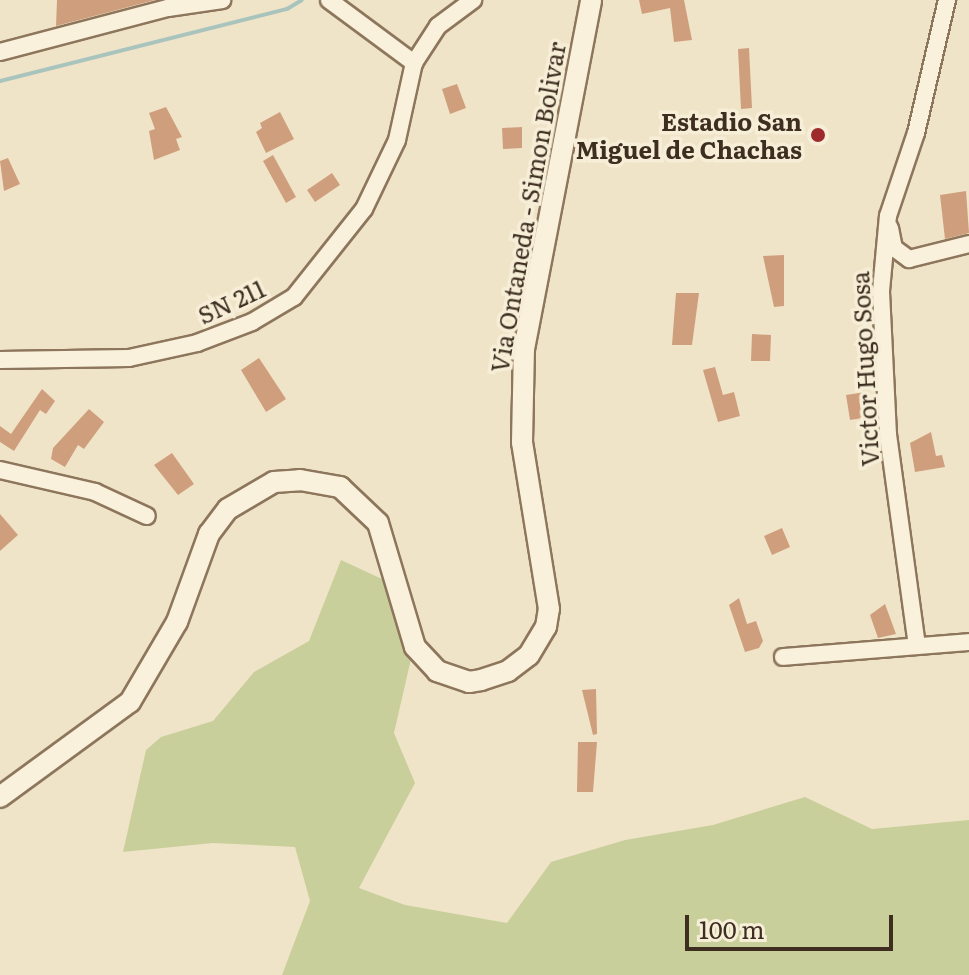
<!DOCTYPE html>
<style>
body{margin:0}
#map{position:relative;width:969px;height:975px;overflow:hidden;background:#f0e4c8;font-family:Literata,serif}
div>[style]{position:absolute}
.green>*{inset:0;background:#c9cf9b}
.stream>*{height:4px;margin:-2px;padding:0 2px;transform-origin:2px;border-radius:2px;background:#a9c4bc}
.building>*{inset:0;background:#cf9f7d}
.roads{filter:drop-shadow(2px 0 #8d765c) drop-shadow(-2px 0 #8d765c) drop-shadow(0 2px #8d765c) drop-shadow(0 -2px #8d765c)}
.minor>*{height:16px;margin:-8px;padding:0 8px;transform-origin:8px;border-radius:8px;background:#faf1dc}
.tertiary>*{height:20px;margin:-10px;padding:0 10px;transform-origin:10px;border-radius:10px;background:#faf1dc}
.dots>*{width:22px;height:22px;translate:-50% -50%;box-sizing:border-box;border:4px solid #f7eed8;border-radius:50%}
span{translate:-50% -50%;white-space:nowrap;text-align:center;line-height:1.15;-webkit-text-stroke:7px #f7eed8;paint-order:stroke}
.poi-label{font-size:24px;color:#3d2e20;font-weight:700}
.right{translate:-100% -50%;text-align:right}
.street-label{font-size:24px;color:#3d2e20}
.scale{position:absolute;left:685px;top:915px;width:208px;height:36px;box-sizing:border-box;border:4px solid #3d2e20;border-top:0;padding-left:10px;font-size:24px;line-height:28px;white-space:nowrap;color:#3d2e20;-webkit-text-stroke:6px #f7eed8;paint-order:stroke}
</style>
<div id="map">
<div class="green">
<div style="clip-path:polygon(341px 560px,382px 579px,414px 646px,394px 733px,415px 783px,359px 888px,405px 905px,507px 923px,551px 862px,625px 840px,713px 825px,805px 797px,872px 829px,969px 820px,969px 975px,282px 975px,310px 901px,295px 847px,213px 843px,123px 852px,146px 750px,161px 737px,213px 721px,254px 672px,309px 641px)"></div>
</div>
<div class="stream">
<div style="left:0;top:81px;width:296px;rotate:-14.1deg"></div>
<div style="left:287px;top:9px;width:17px;rotate:-31deg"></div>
</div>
<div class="building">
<div style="clip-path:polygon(57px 0,155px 0,56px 26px)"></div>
<div style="clip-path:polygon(639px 0,684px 0,692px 40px,674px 42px,670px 8px,642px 14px)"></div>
<div style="clip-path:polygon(749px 48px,752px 108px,741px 109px,738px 49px)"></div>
<div style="clip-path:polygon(457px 84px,466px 108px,450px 114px,442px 89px)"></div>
<div style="clip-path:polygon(166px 107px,182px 137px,176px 139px,180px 150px,154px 160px,149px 131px,155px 129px,149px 113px)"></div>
<div style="clip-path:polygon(280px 112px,294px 139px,266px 153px,256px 132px,262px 128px,260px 123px)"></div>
<div style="clip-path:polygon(522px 127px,522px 148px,503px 149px,502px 128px)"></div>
<div style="clip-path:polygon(273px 155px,296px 197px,286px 203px,263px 161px)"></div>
<div style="clip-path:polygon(8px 158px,20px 184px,4px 191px,0 161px)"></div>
<div style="clip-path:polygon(332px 173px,340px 185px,315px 202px,307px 190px)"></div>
<div style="clip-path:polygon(966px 191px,969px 233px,945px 239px,940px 195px)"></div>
<div style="clip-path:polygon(784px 255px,784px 306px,774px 307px,763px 256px)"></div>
<div style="clip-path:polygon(676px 293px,699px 293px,692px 345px,672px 345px)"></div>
<div style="clip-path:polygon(752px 334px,771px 335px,770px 361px,751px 361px)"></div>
<div style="clip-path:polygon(259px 358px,286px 399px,266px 412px,241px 370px)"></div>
<div style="clip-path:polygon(715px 367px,723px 395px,734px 392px,740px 416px,718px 422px,703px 370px)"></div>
<div style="clip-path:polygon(42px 389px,55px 401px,46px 414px,40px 410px,14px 451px,0 442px,0 426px,11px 434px)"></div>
<div style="clip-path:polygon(866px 392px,869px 417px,850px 420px,846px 395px)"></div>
<div style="clip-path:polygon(89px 409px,104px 422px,84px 449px,78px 445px,65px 467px,51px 459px,53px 448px)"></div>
<div style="clip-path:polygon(931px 432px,936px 456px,942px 455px,945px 467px,915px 472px,910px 443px)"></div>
<div style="clip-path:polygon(172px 453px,194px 484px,178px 495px,154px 465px)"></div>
<div style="clip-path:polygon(0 514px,18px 535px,0 551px)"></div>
<div style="clip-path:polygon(782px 528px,790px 547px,772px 555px,764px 536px)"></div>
<div style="clip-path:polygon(739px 598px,747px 624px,756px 621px,763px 641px,759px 648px,745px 652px,729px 605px)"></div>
<div style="clip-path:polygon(885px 604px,896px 634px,878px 638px,870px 615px)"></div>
<div style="clip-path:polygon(596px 689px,597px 734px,593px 735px,582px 690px)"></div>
<div style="clip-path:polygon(578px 742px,597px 742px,593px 792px,577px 792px)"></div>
</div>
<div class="roads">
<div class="minor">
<div style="left:329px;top:0;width:106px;rotate:36.5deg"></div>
<div style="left:0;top:52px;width:174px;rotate:-14.7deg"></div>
<div style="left:168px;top:8px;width:55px;rotate:-8.4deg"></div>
<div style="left:890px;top:228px;width:20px;rotate:79deg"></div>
<div style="left:894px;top:248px;width:19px;rotate:36deg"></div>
<div style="left:909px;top:259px;width:62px;rotate:-14deg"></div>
<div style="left:0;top:360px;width:129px;rotate:-0.9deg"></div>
<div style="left:129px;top:358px;width:70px;rotate:-12.4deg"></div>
<div style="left:197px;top:343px;width:59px;rotate:-20.9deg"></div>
<div style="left:252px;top:322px;width:49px;rotate:-30.8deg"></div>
<div style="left:294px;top:297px;width:112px;rotate:-51.5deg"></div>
<div style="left:364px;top:209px;width:76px;rotate:-64.4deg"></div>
<div style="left:397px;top:140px;width:79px;rotate:-77.6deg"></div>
<div style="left:414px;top:63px;width:44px;rotate:-57deg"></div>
<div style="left:438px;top:26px;width:44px;rotate:-36.6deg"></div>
<div style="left:0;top:470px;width:98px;rotate:13deg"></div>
<div style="left:95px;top:492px;width:57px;rotate:24.8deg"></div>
<div style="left:917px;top:646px;width:213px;rotate:-97.8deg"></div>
<div style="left:888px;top:435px;width:144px;rotate:-92.8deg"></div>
<div style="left:881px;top:291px;width:75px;rotate:-84.7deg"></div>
<div style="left:888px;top:216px;width:88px;rotate:-71.4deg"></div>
<div style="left:916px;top:133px;width:137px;rotate:-76.9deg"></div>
<div style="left:783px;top:657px;width:187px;rotate:-4.6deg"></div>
</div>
<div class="tertiary">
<div style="left:0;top:797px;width:161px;rotate:-36.2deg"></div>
<div style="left:130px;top:702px;width:93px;rotate:-59.6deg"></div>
<div style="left:177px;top:622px;width:94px;rotate:-70deg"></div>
<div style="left:209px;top:534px;width:31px;rotate:-53deg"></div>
<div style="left:228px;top:509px;width:53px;rotate:-30.4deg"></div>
<div style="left:274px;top:482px;width:26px;rotate:-4deg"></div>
<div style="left:300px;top:480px;width:41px;rotate:9.9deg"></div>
<div style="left:340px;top:487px;width:52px;rotate:43.5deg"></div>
<div style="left:378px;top:523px;width:129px;rotate:73.4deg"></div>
<div style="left:415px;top:647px;width:33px;rotate:47deg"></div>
<div style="left:437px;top:671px;width:34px;rotate:19deg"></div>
<div style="left:469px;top:682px;width:12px;rotate:-9deg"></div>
<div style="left:481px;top:680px;width:28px;rotate:-18deg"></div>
<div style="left:508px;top:671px;width:26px;rotate:-37deg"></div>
<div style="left:529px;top:655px;width:33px;rotate:-59deg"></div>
<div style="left:546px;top:627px;width:18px;rotate:-81deg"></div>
<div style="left:549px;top:609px;width:169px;rotate:-99.2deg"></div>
<div style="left:522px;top:442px;width:93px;rotate:-88.8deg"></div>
<div style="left:524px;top:349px;width:355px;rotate:-79.1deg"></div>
</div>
</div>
<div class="dots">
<div style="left:818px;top:135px;background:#9e2a2b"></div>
</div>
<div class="poi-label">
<span class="right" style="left:802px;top:135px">Estadio San<br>Miguel de Chachas</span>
</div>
<div class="street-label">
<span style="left:527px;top:207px;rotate:-80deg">Via Ontaneda - Simon Bolivar</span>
<span style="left:231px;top:301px;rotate:-25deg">SN 211</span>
<span style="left:864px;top:369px;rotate:-93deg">Victor Hugo Sosa</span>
</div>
<div class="scale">100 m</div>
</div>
